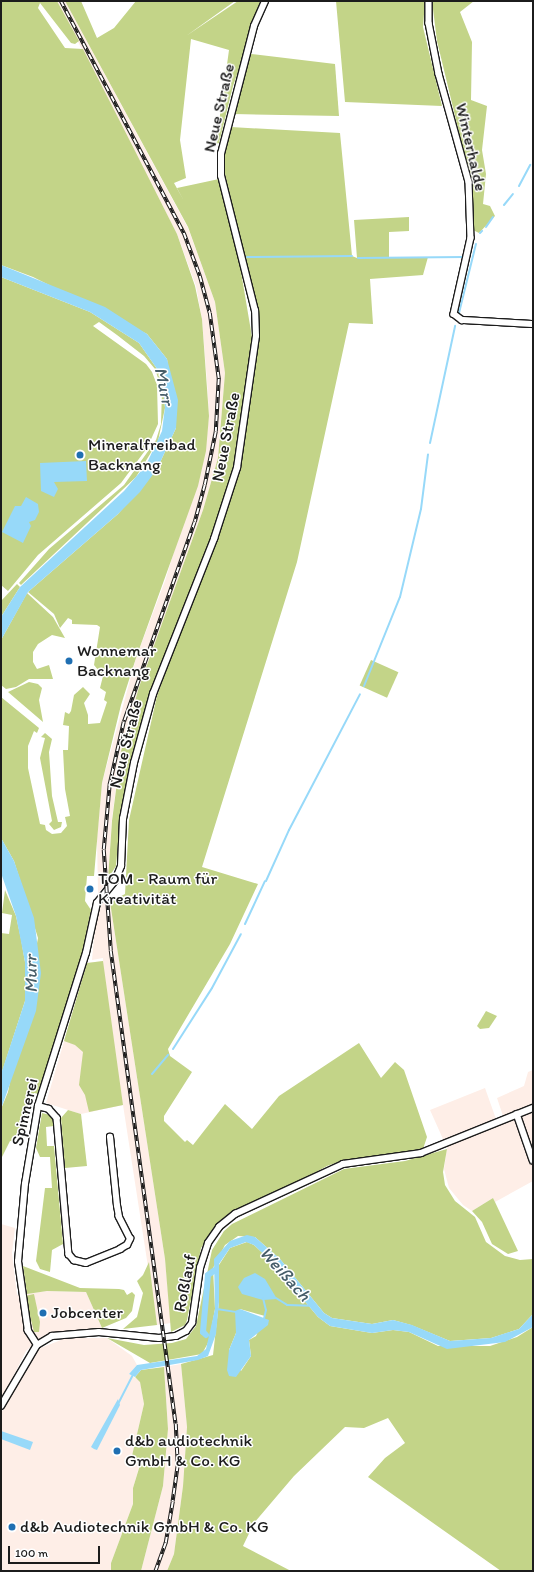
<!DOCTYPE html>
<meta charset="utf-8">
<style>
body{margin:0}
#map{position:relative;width:534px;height:1572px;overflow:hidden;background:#fff;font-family:Itim,sans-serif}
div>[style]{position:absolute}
.built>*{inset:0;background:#feeee7}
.green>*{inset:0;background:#c3d488;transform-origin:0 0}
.water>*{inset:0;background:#97d9f9}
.stream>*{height:2px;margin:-1px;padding:0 1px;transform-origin:1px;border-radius:1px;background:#97d9f9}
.canal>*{height:6px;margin:-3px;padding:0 3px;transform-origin:3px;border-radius:3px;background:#97d9f9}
.roads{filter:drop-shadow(1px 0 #1c1c1c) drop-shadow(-1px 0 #1c1c1c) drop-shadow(0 1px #1c1c1c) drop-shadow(0 -1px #1c1c1c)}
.street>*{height:5.5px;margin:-2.75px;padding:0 2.75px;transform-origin:2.75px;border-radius:2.75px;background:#fff}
.rail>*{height:3.5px;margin-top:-1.75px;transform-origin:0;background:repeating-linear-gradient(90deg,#fff 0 6px,#1c1c1c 0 12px);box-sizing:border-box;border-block:1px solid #1c1c1c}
.dots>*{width:11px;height:11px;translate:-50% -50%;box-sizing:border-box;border:2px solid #fff;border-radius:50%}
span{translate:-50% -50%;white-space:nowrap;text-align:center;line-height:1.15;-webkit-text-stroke:3px #fff;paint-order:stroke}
.street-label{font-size:17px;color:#1c1c1c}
.poi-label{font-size:17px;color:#1c1c1c}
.left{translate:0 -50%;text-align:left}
.water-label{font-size:18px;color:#475e69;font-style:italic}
.frame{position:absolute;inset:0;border:2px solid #1c1c1c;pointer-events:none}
.scale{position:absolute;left:8px;top:1546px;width:92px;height:18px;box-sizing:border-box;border:2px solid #1c1c1c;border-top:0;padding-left:5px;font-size:12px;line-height:14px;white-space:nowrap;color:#1c1c1c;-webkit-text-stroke:3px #fff;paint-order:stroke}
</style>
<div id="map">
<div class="built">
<i style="clip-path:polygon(57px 1px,65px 1px,188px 228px,215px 302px,225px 373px,218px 458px,203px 510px,139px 687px,121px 751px,112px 818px,108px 880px,98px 894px,97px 837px,102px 783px,136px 658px,165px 581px,205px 451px,209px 416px,207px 381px,202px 319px,196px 286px,177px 234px)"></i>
<i style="clip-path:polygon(110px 902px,165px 1259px,171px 1323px,157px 1325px,123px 1105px,81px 1114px,46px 1103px,87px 963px,103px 961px,103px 958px,92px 960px,96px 915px,102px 903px)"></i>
<i style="clip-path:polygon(533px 1070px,533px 1181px,495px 1202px,493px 1198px,472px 1211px,463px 1205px,449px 1188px,444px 1169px,447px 1148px,430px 1110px,485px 1088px,496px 1119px,503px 1116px,497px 1098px,524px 1086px,528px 1072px)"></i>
<i style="clip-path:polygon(1px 1224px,15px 1228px,12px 1253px,17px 1295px,47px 1291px,86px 1292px,102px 1328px,40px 1338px,26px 1351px,1px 1401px)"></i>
<i style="clip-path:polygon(66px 1338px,107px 1338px,132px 1356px,137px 1365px,129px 1374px,140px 1381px,144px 1404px,131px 1460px,140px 1464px,133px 1488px,133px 1504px,111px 1563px,111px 1571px,1px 1571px,1px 1413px,38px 1349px)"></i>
<i style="clip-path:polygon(181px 1364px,187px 1427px,183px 1486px,174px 1554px,167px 1571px,141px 1571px,163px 1486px,168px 1429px,164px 1367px)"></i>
</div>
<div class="green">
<i style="clip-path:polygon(1px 1px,57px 1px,79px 41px,75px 44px,71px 43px,40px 3px,38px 8px,65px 48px,83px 49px,132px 145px,177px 234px,195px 286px,202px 319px,209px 416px,206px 451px,198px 486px,136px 658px,121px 705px,102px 783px,94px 876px,87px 876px,85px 901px,91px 910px,82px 955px,39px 1094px,34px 1093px,23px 1143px,10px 1141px,1px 1159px,1px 1109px,8px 1092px,38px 938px,14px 861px,1px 838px,1px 697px,39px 728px,37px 733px,34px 731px,28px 746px,28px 768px,40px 824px,45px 825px,46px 830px,52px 834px,61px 833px,67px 826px,65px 817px,70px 816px,65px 789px,63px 750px,68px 750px,69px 726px,63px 725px,65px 712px,69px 714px,71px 711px,74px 695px,83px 687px,90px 694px,84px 703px,88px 715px,88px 724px,100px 723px,107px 702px,104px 700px,106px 692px,100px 688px,103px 676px,94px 665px,100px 627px,97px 625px,72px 624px,72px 620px,68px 618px,60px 628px,54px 614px,28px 592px,118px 514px,157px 469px,176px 428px,167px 359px,147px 334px,33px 277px,1px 265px)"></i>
<i style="clip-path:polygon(65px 1px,81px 1px,97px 38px,114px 28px,136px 1px,235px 1px,186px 36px,238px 1px,263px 1px,233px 86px,219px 143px,216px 144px,229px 50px,191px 39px,180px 140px,186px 178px,174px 183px,184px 201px,177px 188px,219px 179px,239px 260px,252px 337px,236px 466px,211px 541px,150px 693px,130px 763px,121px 809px,116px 866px,108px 879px,112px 821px,121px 751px,139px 687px,203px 510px,218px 458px,225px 373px,215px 302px,188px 227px)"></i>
<i style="clip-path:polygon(336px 1px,425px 1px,423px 27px,442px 106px,345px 102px)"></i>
<i style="clip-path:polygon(432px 1px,474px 1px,460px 12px,472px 42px,471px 100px,487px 106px,482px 150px,486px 174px,483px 204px,490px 206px,495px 216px,479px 233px,473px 230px,470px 178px,437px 41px)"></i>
<i style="clip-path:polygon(251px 54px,335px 64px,339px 116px,234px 114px)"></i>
<i style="clip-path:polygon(231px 127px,340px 133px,352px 256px,357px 258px,354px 220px,409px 217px,409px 231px,389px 232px,389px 258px,428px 257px,423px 275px,370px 279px,373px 324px,349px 323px,297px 562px,202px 867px,258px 884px,230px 944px,168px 1049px,170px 1056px,192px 1072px,164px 1116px,164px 1121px,185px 1142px,187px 1140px,193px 1145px,225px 1104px,252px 1129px,279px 1096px,359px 1043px,381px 1078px,395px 1062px,404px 1070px,427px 1137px,423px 1149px,341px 1161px,327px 1166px,283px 1190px,228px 1215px,216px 1226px,201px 1248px,187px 1320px,185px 1325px,171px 1332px,165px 1259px,110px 902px,125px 894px,129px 820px,157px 696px,240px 468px,259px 335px,257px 309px,225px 174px,225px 151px)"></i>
<i style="clip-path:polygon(1px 277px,90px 312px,139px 343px,162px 376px,165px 408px,158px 441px,136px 477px,21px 585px,19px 583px,49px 549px,124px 485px,156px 440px,161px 424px,162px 390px,155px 369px,144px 356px,117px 335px,99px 322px,93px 326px,146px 364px,152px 372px,157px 385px,158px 424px,147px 448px,121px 483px,38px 555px,8px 591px,1px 585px)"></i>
<i style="clip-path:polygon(17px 584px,20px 587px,1px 617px,1px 601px)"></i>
<i style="clip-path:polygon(27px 593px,53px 617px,65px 638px,52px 635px,38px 644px,33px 652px,33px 662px,37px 669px,49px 665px,53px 679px,29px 679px,16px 687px,6px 689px,1px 685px,1px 640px)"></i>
<i style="left:371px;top:660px;width:30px;height:28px;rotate:24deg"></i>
<i style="clip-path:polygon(29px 682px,38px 684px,42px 688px,39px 700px,43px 722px,8px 692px)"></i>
<i style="clip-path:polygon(45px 733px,52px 739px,49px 752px,52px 796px,58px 822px,62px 822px,61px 827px,54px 830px,49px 824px,52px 821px,40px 758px,45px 738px,41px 737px)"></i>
<i style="clip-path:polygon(5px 890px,16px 916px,21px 939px,25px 962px,25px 1001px,1px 1075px,1px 933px,9px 934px,12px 915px,2px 913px)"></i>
<i style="clip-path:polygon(103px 961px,123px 1105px,89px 1112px,85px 1095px,79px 1085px,83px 1052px,75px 1045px,64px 1041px,87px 963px)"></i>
<i style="clip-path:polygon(486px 1011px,497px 1016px,489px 1028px,480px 1029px,477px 1026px)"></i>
<i style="clip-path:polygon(68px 1110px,81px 1114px,87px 1166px,65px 1168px,61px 1118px)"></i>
<i style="clip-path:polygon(42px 1113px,50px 1115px,53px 1119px,54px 1126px,46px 1127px,47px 1146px,54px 1146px,63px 1244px,52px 1250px,50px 1272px,40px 1269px,36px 1261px,45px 1188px,52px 1188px,50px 1157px,40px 1157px,36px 1148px)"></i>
<i style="clip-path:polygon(447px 1149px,443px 1172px,445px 1185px,455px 1201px,475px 1217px,486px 1242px,505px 1256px,520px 1260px,533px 1259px,533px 1314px,519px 1329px,491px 1338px,450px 1341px,411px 1325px,393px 1320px,372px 1324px,332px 1318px,324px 1313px,280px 1259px,255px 1237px,238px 1236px,225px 1245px,213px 1268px,215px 1309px,209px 1341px,202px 1354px,150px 1363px,107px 1338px,144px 1345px,172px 1343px,186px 1339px,196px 1326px,212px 1250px,224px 1231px,232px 1224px,344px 1169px,405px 1161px)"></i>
<i style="clip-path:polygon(493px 1198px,495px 1202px,518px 1251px,508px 1254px,492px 1244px,482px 1222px,472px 1211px)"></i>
<i style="clip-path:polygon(evenodd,247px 1242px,254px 1245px,273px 1263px,318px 1317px,330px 1326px,372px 1333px,393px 1330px,409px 1332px,438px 1346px,490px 1346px,517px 1337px,533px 1327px,533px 1571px,501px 1571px,368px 1477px,385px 1458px,405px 1443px,388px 1418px,364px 1428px,345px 1427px,294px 1476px,254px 1523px,243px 1546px,291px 1571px,167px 1571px,174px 1554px,183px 1486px,187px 1427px,181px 1364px,213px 1355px,219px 1302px,217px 1268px,230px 1248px,247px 1242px,240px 1309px,265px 1316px,256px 1336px,249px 1340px,251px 1356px,241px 1371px,229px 1350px,236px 1333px,240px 1309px)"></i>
<i style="clip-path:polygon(149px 1262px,157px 1325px,123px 1329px,137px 1317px,143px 1293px,137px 1281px,143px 1275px)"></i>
<i style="clip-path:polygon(23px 1266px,80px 1288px,119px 1289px,124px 1290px,127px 1295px,132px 1292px,135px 1295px,132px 1311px,126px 1318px,102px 1328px,86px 1292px,47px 1291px,27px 1294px)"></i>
<i style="clip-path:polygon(34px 1294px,40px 1322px,39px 1332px,34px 1332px,25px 1296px)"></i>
<i style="clip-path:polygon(164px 1367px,168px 1429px,163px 1486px,141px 1571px,111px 1571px,111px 1563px,133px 1504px,133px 1488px,140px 1465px,131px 1460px,144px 1404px,140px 1382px,135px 1377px,141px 1370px)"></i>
</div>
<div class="water">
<i style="clip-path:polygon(1px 265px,105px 307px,147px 334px,167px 359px,178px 400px,176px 428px,157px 469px,140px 492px,118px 514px,28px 592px,1px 640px,1px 617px,20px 587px,124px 491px,146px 465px,162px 431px,165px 407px,162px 376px,139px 343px,90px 312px,1px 277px)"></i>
<i style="clip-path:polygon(86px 461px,87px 481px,54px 482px,58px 489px,54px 497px,41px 491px,40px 463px)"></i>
<i style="clip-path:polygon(26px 497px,38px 504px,39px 512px,35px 520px,29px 522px,31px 526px,23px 543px,2px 532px,15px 506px,21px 506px)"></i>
<i style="clip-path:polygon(1px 838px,14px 861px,34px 918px,41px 973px,36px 1011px,1px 1109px,1px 1074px,25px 1001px,25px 962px,16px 916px,1px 873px)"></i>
<i style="clip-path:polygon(247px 1235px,255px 1237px,280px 1259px,324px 1313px,332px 1318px,372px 1324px,393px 1320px,412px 1325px,450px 1341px,491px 1338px,503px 1334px,519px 1329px,533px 1314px,533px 1327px,505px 1342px,447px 1349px,409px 1332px,393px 1330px,372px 1333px,330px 1326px,318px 1317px,273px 1263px,254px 1245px,246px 1242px,230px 1248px,219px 1264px,219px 1302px,216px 1334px,208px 1356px,198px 1360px,141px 1370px,135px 1377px,129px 1374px,137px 1365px,197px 1356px,206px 1349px,215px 1309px,214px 1259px,230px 1241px)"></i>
<i style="clip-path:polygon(255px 1273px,265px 1279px,277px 1299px,263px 1300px,242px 1294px,238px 1287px,244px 1278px)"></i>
<i style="clip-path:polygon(240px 1309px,269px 1320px,268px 1325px,249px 1340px,251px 1356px,236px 1377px,229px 1376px,227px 1370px,229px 1350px,236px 1333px,235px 1311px)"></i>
<i style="clip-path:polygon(118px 1399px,120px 1405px,97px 1450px,94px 1449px,91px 1447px)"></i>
<i style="clip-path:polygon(1px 1431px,33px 1442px,30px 1450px,1px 1439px)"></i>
</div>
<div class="stream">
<i style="left:519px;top:186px;width:24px;rotate:-62deg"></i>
<i style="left:504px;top:205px;width:14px;rotate:-51deg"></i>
<i style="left:486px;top:227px;width:12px;rotate:-55deg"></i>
<i style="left:480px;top:233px;width:3px;rotate:-45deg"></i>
<i style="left:247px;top:257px;width:105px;rotate:-0.5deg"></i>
<i style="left:358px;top:258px;width:106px;rotate:-0.5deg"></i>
<i style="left:459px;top:313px;width:71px;rotate:-76.2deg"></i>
<i style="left:430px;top:443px;width:120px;rotate:-77.9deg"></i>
<i style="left:364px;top:686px;width:96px;rotate:-68deg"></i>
<i style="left:400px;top:597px;width:90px;rotate:-76.6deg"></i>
<i style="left:421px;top:509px;width:55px;rotate:-82.7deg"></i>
<i style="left:266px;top:881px;width:56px;rotate:-65.7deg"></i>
<i style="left:289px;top:830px;width:153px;rotate:-62.4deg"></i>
<i style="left:245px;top:924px;width:47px;rotate:-65.1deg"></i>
<i style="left:173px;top:1049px;width:72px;rotate:-57.4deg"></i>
<i style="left:212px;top:988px;width:61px;rotate:-61.8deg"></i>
<i style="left:152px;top:1074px;width:25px;rotate:-50deg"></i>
<i style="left:263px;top:1298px;width:12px;rotate:76deg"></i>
<i style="left:266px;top:1310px;width:9px;rotate:103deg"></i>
<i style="left:276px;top:1298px;width:13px;rotate:32deg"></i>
<i style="left:287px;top:1305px;width:24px;rotate:2deg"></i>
<i style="left:217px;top:1309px;width:20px;rotate:9deg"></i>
<i style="left:118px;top:1404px;width:34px;rotate:-63deg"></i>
</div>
<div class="canal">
<i style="left:206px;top:1335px;width:4px;rotate:-135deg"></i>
<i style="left:203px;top:1332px;width:57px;rotate:-85deg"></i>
<i style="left:208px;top:1275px;width:9px;rotate:-36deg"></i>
</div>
<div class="roads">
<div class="street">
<i style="left:429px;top:1px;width:22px;rotate:90deg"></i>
<i style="left:429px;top:23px;width:52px;rotate:78.9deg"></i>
<i style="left:439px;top:74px;width:112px;rotate:74.5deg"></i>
<i style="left:469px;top:182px;width:56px;rotate:88deg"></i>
<i style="left:471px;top:238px;width:78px;rotate:102.6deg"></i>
<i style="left:454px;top:314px;width:10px;rotate:37deg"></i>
<i style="left:462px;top:320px;width:71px;rotate:3.2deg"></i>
<i style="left:38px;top:1106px;width:11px;rotate:15deg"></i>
<i style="left:49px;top:1109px;width:12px;rotate:48deg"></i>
<i style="left:57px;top:1118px;width:137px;rotate:85deg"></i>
<i style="left:69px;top:1254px;width:8px;rotate:50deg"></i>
<i style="left:74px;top:1260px;width:12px;rotate:14deg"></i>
<i style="left:86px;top:1263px;width:37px;rotate:-22deg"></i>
<i style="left:120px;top:1249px;width:8px;rotate:-30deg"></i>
<i style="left:127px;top:1245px;width:7px;rotate:-63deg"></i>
<i style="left:130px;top:1239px;width:25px;rotate:-117deg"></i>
<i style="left:119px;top:1217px;width:11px;rotate:-100deg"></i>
<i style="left:117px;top:1206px;width:69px;rotate:-95.8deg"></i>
<i style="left:517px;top:1114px;width:49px;rotate:70.8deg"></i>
<i style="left:37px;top:1345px;width:17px;rotate:-123deg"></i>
<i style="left:28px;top:1331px;width:70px;rotate:-98.2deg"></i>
<i style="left:18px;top:1262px;width:78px;rotate:-84.9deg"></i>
<i style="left:25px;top:1184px;width:79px;rotate:-80.5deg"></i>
<i style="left:38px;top:1106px;width:160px;rotate:-72.6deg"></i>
<i style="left:86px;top:953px;width:51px;rotate:-77.6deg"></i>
<i style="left:97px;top:903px;width:28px;rotate:-51deg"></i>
<i style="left:115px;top:881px;width:16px;rotate:-68deg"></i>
<i style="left:121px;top:866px;width:47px;rotate:-87.6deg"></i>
<i style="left:123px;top:819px;width:57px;rotate:-78.9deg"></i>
<i style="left:134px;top:763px;width:72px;rotate:-74.6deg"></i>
<i style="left:153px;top:694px;width:167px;rotate:-68.5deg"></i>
<i style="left:214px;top:539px;width:75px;rotate:-72.1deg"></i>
<i style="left:237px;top:468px;width:133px;rotate:-81.8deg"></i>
<i style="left:256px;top:336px;width:25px;rotate:-92deg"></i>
<i style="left:255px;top:311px;width:139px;rotate:-104.1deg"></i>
<i style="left:221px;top:176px;width:22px;rotate:-90deg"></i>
<i style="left:221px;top:154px;width:132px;rotate:-75.5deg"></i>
<i style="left:254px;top:26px;width:27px;rotate:-66deg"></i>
<i style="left:1px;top:1406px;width:71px;rotate:-59.5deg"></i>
<i style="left:37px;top:1345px;width:17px;rotate:-31deg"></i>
<i style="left:52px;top:1336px;width:47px;rotate:-4.9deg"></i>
<i style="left:99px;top:1332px;width:60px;rotate:5.7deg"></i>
<i style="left:159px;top:1338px;width:17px;rotate:-7deg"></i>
<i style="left:176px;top:1336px;width:11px;rotate:-27deg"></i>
<i style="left:186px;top:1331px;width:10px;rotate:-53deg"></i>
<i style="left:192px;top:1323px;width:56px;rotate:-81.7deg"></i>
<i style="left:200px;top:1268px;width:26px;rotate:-72deg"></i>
<i style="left:208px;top:1243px;width:19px;rotate:-55deg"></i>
<i style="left:219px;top:1227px;width:21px;rotate:-39deg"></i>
<i style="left:235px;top:1214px;width:119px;rotate:-24.8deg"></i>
<i style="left:343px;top:1164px;width:79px;rotate:-8deg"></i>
<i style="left:421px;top:1153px;width:121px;rotate:-21.9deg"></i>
</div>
</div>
<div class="rail">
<i style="left:61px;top:1px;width:263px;rotate:62.1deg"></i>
<i style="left:184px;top:233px;width:46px;rotate:69.6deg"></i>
<i style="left:200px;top:276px;width:38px;rotate:75deg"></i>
<i style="left:210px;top:313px;width:67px;rotate:82.2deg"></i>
<i style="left:219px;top:379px;width:53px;rotate:93.2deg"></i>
<i style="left:216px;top:432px;width:54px;rotate:101.7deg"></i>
<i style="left:205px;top:485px;width:38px;rotate:105deg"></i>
<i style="left:195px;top:522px;width:212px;rotate:109.5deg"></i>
<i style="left:124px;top:722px;width:64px;rotate:102.7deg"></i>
<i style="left:110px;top:784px;width:66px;rotate:95.2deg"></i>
<i style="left:104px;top:850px;width:101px;rotate:86deg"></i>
<i style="left:111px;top:951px;width:477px;rotate:82.2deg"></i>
<i style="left:176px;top:1424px;width:41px;rotate:87.2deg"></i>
<i style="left:178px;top:1465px;width:37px;rotate:98deg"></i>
<i style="left:173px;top:1502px;width:42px;rotate:99.7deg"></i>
<i style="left:166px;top:1543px;width:30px;rotate:110deg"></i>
</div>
<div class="dots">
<i style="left:80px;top:455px;background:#1f6fb2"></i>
<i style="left:69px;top:661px;background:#1f6fb2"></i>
<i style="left:90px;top:889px;background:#1f6fb2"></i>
<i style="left:43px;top:1313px;background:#1f6fb2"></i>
<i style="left:117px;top:1451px;background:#1f6fb2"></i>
<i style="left:12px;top:1527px;background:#1f6fb2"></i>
</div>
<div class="street-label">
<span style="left:219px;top:108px;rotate:-77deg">Neue Straße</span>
<span style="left:471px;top:147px;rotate:77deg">Winterhalde</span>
<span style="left:226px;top:437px;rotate:-79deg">Neue Straße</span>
<span style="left:126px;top:744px;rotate:-76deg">Neue Straße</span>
<span style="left:25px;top:1112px;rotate:-77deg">Spinnerei</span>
<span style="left:185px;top:1283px;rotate:-79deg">Roßlauf</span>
</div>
<div class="poi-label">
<span class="left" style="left:88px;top:455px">Mineralfreibad<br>Backnang</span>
<span class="left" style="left:77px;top:661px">Wonnemar<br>Backnang</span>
<span class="left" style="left:98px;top:889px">TOM - Raum für<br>Kreativität</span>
<span class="left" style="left:51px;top:1313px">Jobcenter</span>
<span class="left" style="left:125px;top:1451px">d&amp;b audiotechnik<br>GmbH &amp; Co. KG</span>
<span class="left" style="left:20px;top:1527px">d&amp;b Audiotechnik GmbH &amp; Co. KG</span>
</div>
<div class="water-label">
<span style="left:164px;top:386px;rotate:78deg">Murr</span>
<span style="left:31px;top:974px;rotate:-91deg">Murr</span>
<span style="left:285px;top:1274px;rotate:48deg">Weißach</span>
</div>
<div class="frame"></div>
<div class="scale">100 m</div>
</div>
